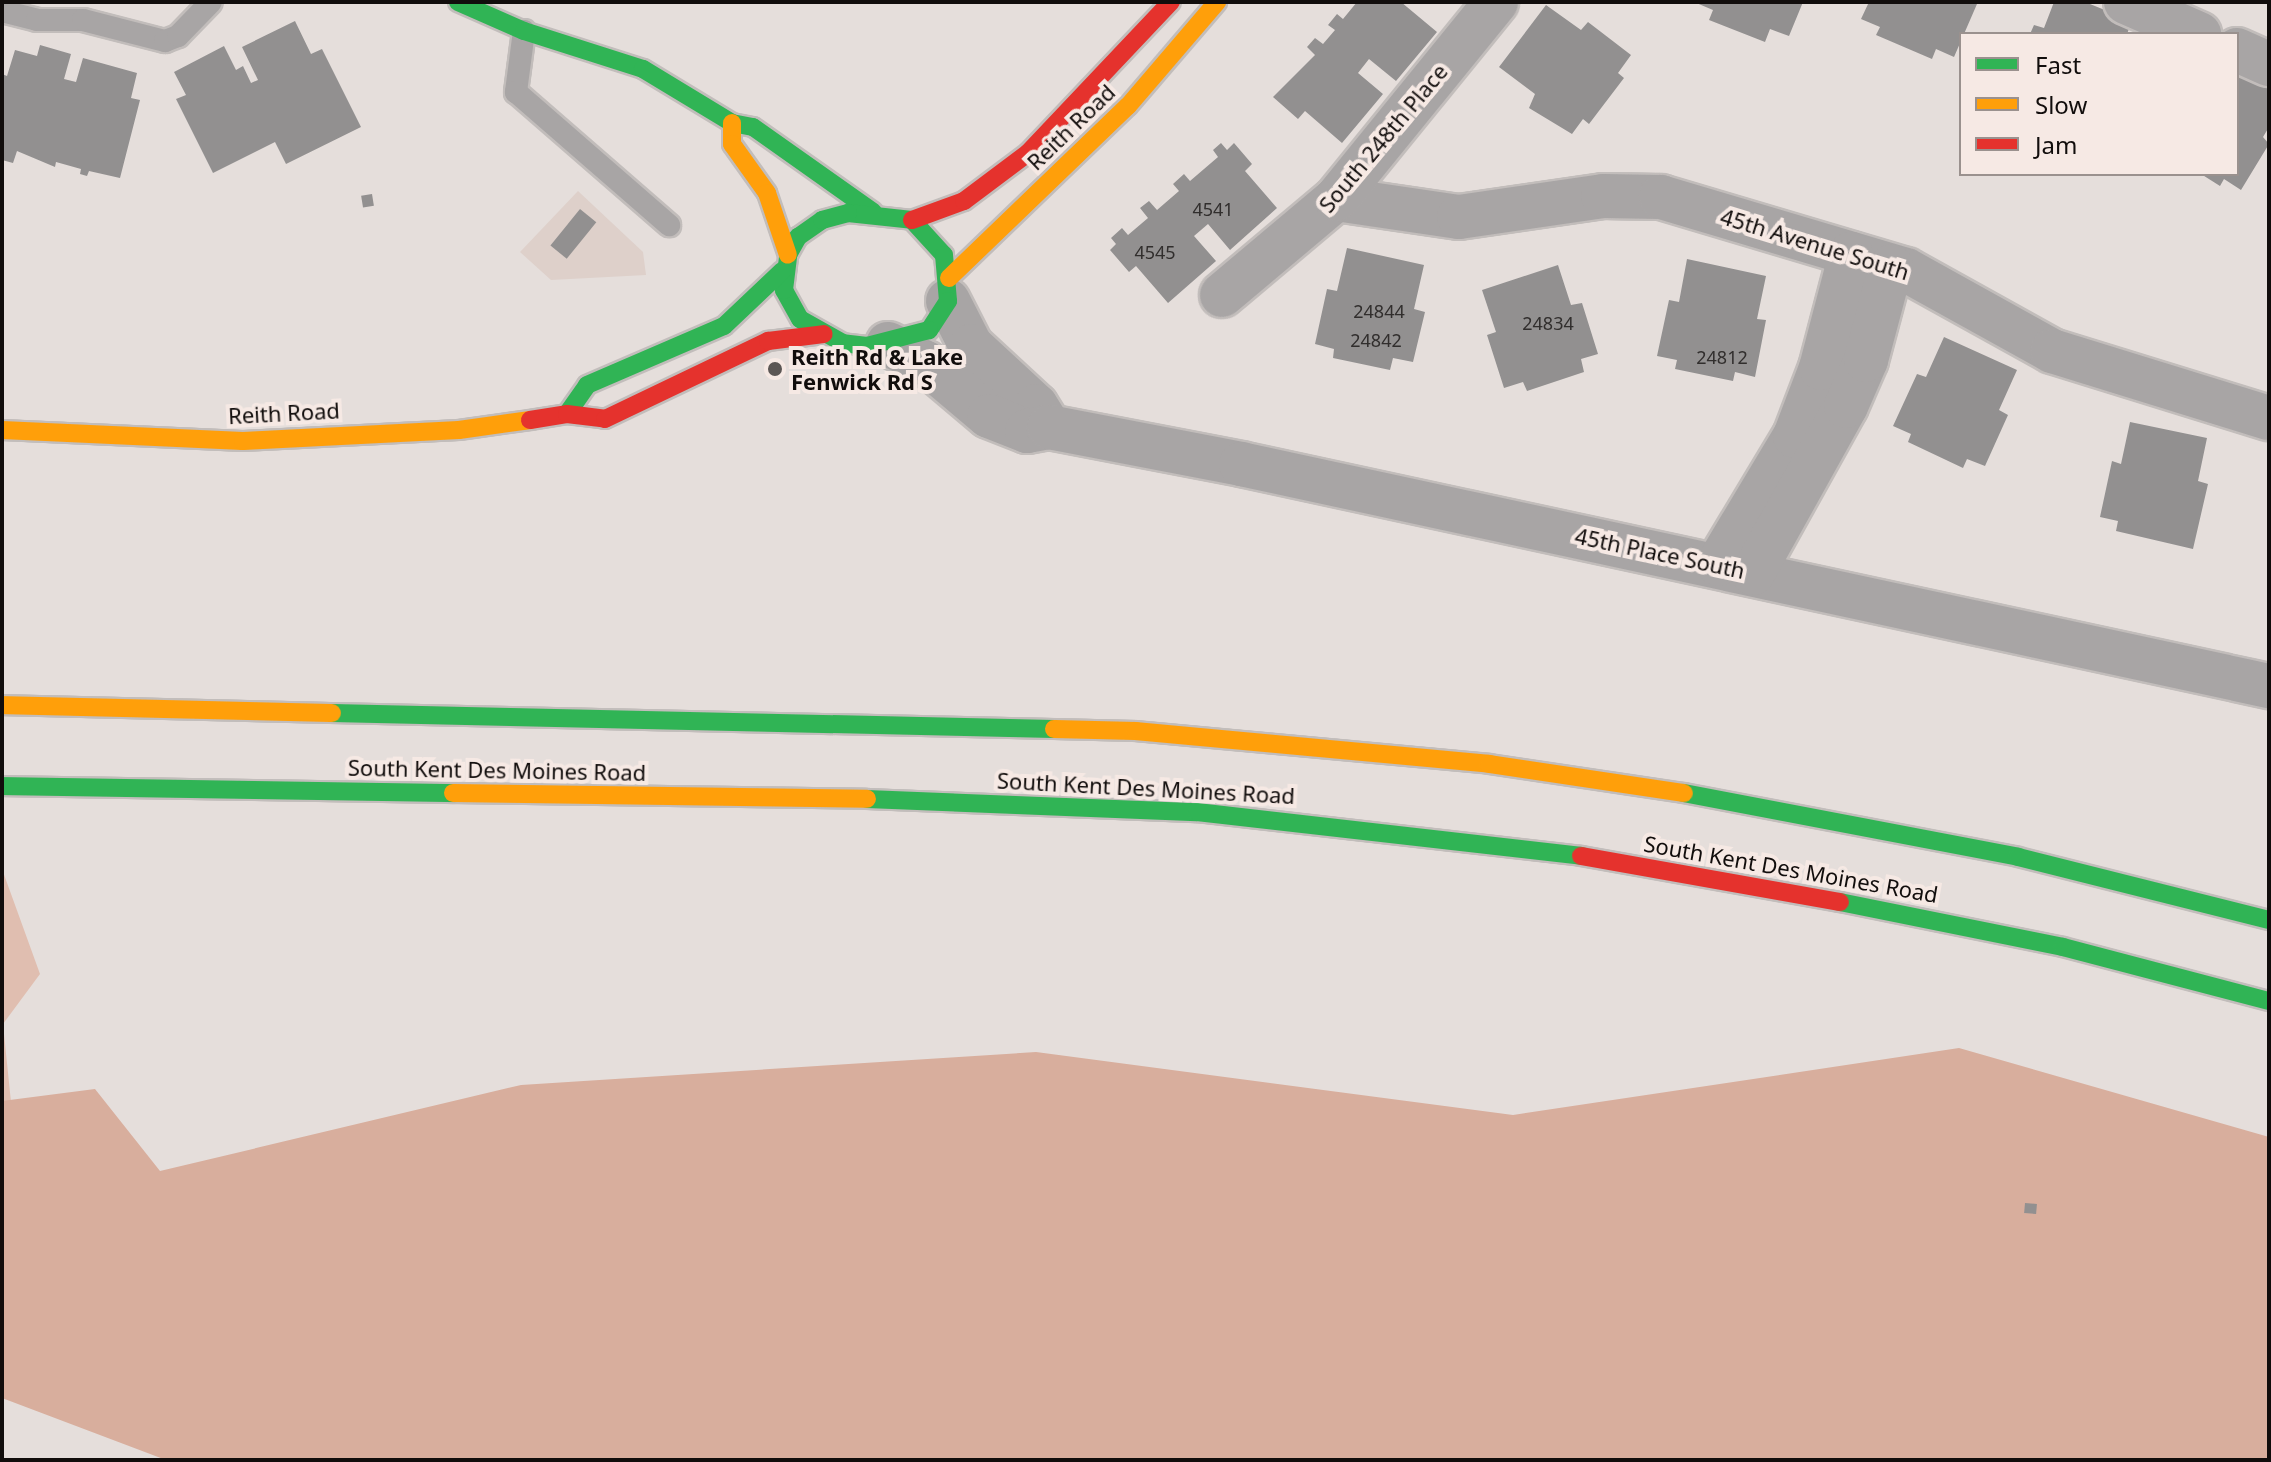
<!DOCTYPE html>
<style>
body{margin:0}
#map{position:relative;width:2271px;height:1462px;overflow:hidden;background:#e5dedb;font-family:"Noto Sans",sans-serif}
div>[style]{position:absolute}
.built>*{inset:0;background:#ded0ca}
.green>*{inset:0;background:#e0beb0}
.forest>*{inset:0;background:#d8ae9d}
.building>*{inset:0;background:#929090;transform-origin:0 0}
.roads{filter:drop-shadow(2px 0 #c2bdbb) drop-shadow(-2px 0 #c2bdbb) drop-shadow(0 2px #c2bdbb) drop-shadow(0 -2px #c2bdbb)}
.lane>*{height:22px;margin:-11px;padding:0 11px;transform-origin:11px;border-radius:11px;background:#a8a5a5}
.street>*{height:44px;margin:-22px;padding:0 22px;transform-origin:22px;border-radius:22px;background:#a8a5a5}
.fast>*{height:18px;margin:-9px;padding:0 9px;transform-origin:9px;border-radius:9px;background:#30b455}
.slow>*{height:18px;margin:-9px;padding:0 9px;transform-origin:9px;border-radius:9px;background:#ff9f0a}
.jam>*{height:18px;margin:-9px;padding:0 9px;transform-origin:9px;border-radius:9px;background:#e5322d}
.dots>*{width:22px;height:22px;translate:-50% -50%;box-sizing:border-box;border:4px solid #f6e9e4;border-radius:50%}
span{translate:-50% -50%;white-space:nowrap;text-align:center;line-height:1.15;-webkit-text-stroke:8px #f6e9e4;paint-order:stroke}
.number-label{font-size:18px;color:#312e2d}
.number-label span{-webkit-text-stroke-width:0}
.street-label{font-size:22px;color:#110d0c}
.poi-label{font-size:22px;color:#110d0c;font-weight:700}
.left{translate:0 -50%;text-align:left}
.frame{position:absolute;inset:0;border:4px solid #110d0c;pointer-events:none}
.legend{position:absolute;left:1959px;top:32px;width:280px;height:144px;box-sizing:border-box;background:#f6e9e4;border:2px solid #9a918e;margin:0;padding:10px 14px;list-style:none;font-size:24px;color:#110d0c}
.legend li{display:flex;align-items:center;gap:16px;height:40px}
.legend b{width:40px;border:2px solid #9a918e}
</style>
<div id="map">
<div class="built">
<i style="clip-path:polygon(578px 191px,643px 252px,646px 275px,551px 280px,520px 252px)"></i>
</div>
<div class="green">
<i style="clip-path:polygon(2px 869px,40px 974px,3px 1024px,11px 1102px,2px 1111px)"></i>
</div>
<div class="forest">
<i style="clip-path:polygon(1959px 1048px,2269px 1137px,2269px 1460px,166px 1460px,2px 1398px,2px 1101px,95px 1089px,160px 1171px,521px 1085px,1036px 1052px,1513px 1115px)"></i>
</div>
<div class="building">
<i style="clip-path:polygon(1357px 2px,1401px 2px,1437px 32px,1396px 81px,1369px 59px,1358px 73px,1383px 94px,1342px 143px,1305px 111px,1298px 119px,1273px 97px,1315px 55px,1307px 47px,1315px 38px,1323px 44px,1335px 30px,1328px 25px,1337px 14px,1343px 19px)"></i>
<i style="clip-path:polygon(1694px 2px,1803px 2px,1789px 36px,1770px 29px,1765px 42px,1709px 20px,1713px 10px)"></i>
<i style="clip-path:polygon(1869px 2px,1972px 2px,1977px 4px,1954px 57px,1936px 49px,1932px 59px,1876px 35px,1880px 27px,1861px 19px)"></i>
<i style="clip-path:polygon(2054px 2px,2085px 2px,2132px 21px,2127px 34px,2030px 34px,2034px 25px,2044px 28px)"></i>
<i style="clip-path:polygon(1546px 5px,1581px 30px,1588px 22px,1631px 55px,1618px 73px,1624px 78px,1589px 124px,1583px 119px,1572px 134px,1529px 108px,1535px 94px,1499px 67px)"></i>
<i style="clip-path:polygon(295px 21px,311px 54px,322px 49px,361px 127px,286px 164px,275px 142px,213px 173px,176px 99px,186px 95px,174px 72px,224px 46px,236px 70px,243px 66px,251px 83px,258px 80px,242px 47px)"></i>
<i style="clip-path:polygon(40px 45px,71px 54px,64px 79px,76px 82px,83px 58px,137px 73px,131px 98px,140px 100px,120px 178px,89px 171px,87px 176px,80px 174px,81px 169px,56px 162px,55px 167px,17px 151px,13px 163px,2px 160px,2px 74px,7px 76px,15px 50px,37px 56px)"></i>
<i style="clip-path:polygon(2237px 69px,2269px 89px,2269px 127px,2263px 137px,2269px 144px,2241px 190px,2224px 179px,2220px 186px,2201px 174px,2237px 174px)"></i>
<i style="clip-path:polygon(1221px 143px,1227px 150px,1234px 143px,1252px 164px,1245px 171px,1277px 208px,1230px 250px,1208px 224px,1194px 236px,1216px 261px,1168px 303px,1136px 266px,1129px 272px,1110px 250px,1116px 244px,1111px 238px,1122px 228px,1128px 235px,1148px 218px,1140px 208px,1149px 201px,1157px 210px,1179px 191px,1173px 184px,1184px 174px,1190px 181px,1218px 157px,1213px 150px)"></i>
<i style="left:372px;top:194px;width:12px;height:11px;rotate:81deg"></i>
<i style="left:580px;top:209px;width:21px;height:47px;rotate:39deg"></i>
<i style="clip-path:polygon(1347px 248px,1424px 265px,1414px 309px,1425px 312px,1413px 362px,1393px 358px,1390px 370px,1333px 358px,1334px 349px,1315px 344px,1327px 289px,1337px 291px)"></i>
<i style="clip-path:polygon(1687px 259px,1766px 276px,1757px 319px,1766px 320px,1755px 377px,1735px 372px,1733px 381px,1675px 369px,1677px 360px,1657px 356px,1669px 300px,1679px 302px)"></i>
<i style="clip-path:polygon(1558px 265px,1571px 305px,1582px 303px,1598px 354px,1581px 359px,1584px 372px,1527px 391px,1523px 382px,1504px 388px,1487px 335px,1496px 332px,1482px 290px)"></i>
<i style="clip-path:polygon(1944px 337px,2017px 370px,1999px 410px,2008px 415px,1985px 466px,1967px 459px,1963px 468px,1908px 442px,1911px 434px,1893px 426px,1917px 374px,1926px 377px)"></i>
<i style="clip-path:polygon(2130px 422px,2207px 438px,2198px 481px,2208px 484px,2193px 549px,2116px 531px,2118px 521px,2100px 517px,2112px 461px,2121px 464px)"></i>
<i style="left:2025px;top:1203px;width:12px;height:10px;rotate:5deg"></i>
</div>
<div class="roads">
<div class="lane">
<i style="left:2px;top:11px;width:36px;rotate:14deg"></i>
<i style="left:37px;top:20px;width:46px"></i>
<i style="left:83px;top:20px;width:85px;rotate:14.4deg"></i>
<i style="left:165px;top:41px;width:14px;rotate:-21deg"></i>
<i style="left:178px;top:36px;width:47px;rotate:-45.9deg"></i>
<i style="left:524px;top:31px;width:62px;rotate:97.5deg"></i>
<i style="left:516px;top:92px;width:203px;rotate:41deg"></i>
</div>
<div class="street">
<i style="left:2126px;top:2px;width:80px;rotate:23.7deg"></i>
<i style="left:2237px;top:50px;width:35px;rotate:24deg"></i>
<i style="left:1336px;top:199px;width:124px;rotate:8.3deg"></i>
<i style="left:1459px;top:217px;width:146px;rotate:-8.3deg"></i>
<i style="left:1603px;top:196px;width:58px;rotate:1deg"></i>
<i style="left:1661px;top:197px;width:256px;rotate:16.6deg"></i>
<i style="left:1906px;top:270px;width:167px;rotate:29deg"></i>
<i style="left:2052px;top:351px;width:227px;rotate:17.2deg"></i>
<i style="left:1222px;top:295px;width:149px;rotate:-40.1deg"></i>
<i style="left:1336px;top:199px;width:254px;rotate:-50.9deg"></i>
<i style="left:948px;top:301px;width:51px;rotate:62.9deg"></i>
<i style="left:971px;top:346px;width:88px;rotate:42.7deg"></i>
<i style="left:1036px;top:406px;width:25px;rotate:58deg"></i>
<i style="left:888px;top:344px;width:42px;rotate:26.6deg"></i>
<i style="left:926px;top:363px;width:82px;rotate:40.1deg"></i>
<i style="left:989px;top:416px;width:41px;rotate:21.5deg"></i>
<i style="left:1027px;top:431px;width:22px;rotate:-10deg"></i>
<i style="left:1049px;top:427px;width:196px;rotate:10.9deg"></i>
<i style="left:1241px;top:464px;width:1052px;rotate:12.19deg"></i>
<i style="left:1718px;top:564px;width:149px;rotate:-59deg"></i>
<i style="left:1795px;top:436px;width:73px;rotate:-69.1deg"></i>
<i style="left:1821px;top:368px;width:118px;rotate:-75.3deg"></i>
<i style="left:1753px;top:573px;width:191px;rotate:-60.9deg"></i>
<i style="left:1846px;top:406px;width:50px;rotate:-66.5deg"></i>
<i style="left:1866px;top:360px;width:97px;rotate:-75.1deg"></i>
</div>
<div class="fast">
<i style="left:458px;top:2px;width:72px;rotate:23.7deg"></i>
<i style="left:524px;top:31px;width:125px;rotate:17.7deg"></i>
<i style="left:643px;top:69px;width:104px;rotate:31.2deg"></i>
<i style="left:732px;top:123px;width:21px;rotate:11deg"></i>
<i style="left:753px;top:127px;width:147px;rotate:35.3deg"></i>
<i style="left:848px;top:213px;width:64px;rotate:6.2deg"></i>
<i style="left:912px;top:220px;width:47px;rotate:47.6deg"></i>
<i style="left:944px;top:255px;width:46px;rotate:85deg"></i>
<i style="left:948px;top:301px;width:35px;rotate:123deg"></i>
<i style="left:929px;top:330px;width:64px;rotate:165.5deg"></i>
<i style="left:867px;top:346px;width:24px;rotate:-173deg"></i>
<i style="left:843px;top:343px;width:49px;rotate:-150.8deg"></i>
<i style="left:800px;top:319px;width:33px;rotate:-119deg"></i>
<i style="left:784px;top:290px;width:35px;rotate:-83deg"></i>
<i style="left:788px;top:255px;width:21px;rotate:-61deg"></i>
<i style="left:798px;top:237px;width:29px;rotate:-35deg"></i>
<i style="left:822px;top:220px;width:27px;rotate:-15deg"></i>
<i style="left:567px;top:414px;width:35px;rotate:-55deg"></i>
<i style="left:587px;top:385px;width:149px;rotate:-23.3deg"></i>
<i style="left:724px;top:326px;width:80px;rotate:-43.5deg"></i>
<i style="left:332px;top:713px;width:722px;rotate:1.27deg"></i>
<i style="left:2px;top:786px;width:451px;rotate:0.9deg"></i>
<i style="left:1684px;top:793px;width:340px;rotate:10.8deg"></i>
<i style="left:2018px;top:857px;width:259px;rotate:14.1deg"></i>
<i style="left:867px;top:799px;width:330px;rotate:2.3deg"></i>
<i style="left:1197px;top:812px;width:387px;rotate:6.5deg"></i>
<i style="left:1840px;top:902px;width:227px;rotate:11.4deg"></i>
<i style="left:2063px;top:947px;width:213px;rotate:14.7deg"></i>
</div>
<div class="slow">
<i style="left:732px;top:123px;width:21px;rotate:90deg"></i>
<i style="left:732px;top:144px;width:60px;rotate:54.5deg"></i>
<i style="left:767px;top:193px;width:65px;rotate:71.3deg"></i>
<i style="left:949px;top:278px;width:248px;rotate:-43.9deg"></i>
<i style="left:1128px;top:106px;width:137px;rotate:-49.4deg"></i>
<i style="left:2px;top:430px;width:241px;rotate:2.6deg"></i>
<i style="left:243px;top:441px;width:216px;rotate:-2.9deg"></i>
<i style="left:459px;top:430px;width:72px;rotate:-8deg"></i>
<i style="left:2px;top:705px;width:330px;rotate:1.4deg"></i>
<i style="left:1054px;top:729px;width:82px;rotate:1.4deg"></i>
<i style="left:1136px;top:731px;width:355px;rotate:5.3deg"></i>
<i style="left:1489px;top:764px;width:197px;rotate:8.5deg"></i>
<i style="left:453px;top:793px;width:414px;rotate:0.8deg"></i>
</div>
<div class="jam">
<i style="left:912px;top:220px;width:55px;rotate:-20.1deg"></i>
<i style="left:964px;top:201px;width:80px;rotate:-36.9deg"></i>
<i style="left:1028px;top:153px;width:208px;rotate:-46.6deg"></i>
<i style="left:530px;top:420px;width:37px;rotate:-9deg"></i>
<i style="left:567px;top:414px;width:38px;rotate:7deg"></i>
<i style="left:605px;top:419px;width:181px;rotate:-25.6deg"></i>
<i style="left:768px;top:341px;width:56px;rotate:-7.1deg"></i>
<i style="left:1581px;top:856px;width:263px;rotate:10.1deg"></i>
</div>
</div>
<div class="dots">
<i style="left:775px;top:369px;background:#5b5654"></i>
</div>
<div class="number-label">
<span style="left:1213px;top:209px">4541</span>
<span style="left:1155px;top:252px">4545</span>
<span style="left:1379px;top:311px">24844</span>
<span style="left:1548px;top:323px">24834</span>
<span style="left:1376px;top:340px">24842</span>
<span style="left:1722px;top:357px">24812</span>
</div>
<div class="street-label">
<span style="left:1071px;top:127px;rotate:-44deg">Reith Road</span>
<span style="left:1383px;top:138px;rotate:-50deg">South 248th Place</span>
<span style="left:1815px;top:244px;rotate:17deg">45th Avenue South</span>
<span style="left:284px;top:413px;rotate:-3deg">Reith Road</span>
<span style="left:1660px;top:553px;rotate:12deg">45th Place South</span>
<span style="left:497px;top:770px;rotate:1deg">South Kent Des Moines Road</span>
<span style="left:1146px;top:788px;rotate:3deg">South Kent Des Moines Road</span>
<span style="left:1791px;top:869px;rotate:10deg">South Kent Des Moines Road</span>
</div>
<div class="poi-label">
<span class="left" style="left:791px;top:369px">Reith Rd &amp; Lake<br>Fenwick Rd S</span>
</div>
<div class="frame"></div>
<ul class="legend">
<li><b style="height:10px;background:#30b455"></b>Fast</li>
<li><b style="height:10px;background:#ff9f0a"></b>Slow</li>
<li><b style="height:10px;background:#e5322d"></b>Jam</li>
</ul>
</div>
